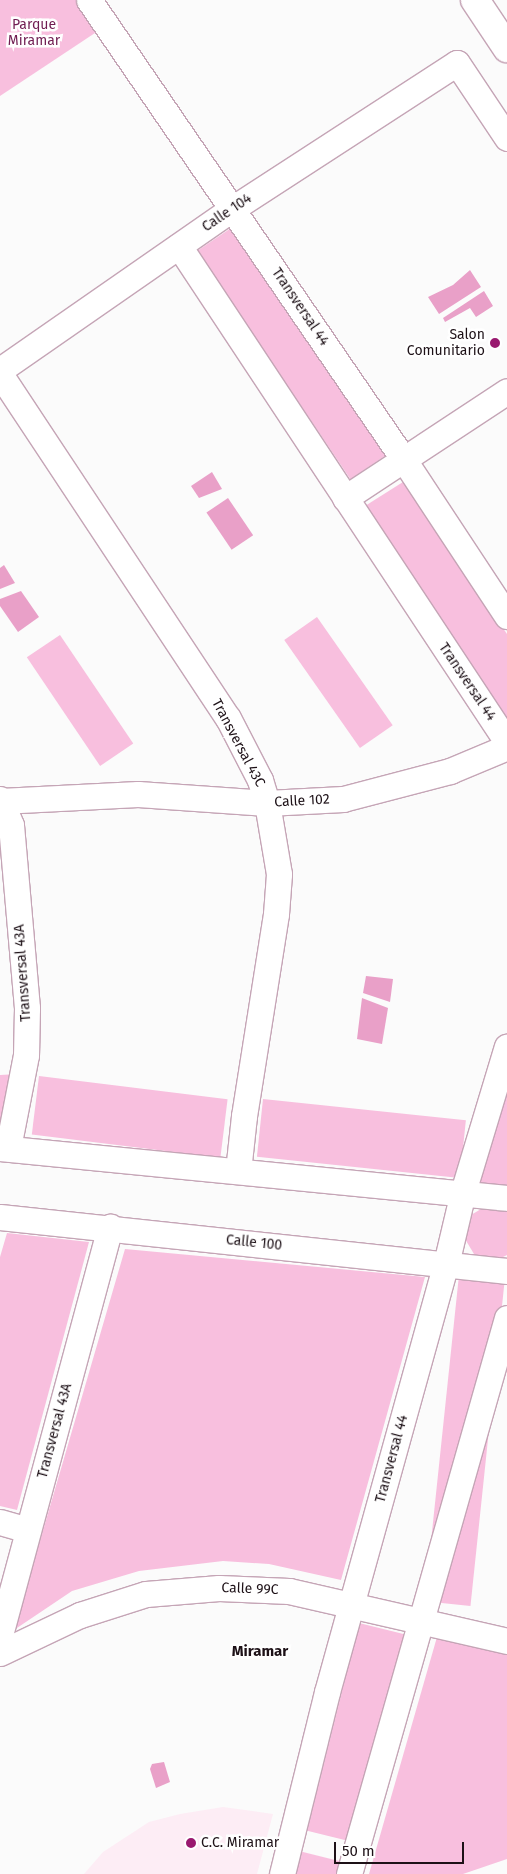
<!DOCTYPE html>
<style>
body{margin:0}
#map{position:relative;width:507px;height:1874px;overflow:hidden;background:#fbfbfb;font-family:"Fira Sans",sans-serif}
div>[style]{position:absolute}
.built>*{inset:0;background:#fdedf5}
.green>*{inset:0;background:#f8bfde;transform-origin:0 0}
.water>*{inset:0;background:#e9a0c8;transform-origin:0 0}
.roads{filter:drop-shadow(1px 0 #c5a5b6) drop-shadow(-1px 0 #c5a5b6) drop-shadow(0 1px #c5a5b6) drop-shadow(0 -1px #c5a5b6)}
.minor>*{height:25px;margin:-12.5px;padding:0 12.5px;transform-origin:12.5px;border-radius:12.5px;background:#fff}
.major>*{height:28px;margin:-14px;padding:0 14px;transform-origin:14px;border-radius:14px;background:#fff}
.dots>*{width:14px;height:14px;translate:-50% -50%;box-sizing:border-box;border:2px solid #fff;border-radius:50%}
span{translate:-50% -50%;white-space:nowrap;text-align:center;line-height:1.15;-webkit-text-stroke:5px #fff;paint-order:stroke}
.park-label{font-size:14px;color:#701d52}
.street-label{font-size:14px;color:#1d1117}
.poi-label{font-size:14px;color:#1d1117}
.right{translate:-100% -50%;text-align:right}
.left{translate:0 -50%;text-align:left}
.neighbourhood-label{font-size:15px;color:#1d1117;font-weight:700}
.scale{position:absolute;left:334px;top:1842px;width:130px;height:22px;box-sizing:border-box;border:2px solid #1d1117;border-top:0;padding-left:6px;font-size:15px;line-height:18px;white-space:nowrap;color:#1d1117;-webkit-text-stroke:4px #fff;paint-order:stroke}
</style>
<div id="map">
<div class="built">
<i style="clip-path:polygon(223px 1807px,273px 1814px,257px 1874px,84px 1874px,103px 1852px,149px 1822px,180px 1814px)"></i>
</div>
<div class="green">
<i style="clip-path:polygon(0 0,77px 0,98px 31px,0 96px)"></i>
<i style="left:234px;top:226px;width:275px;height:45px;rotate:56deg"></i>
<i style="clip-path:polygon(403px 482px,507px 634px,507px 718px,365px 506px)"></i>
<i style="left:317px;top:617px;width:132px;height:40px;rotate:55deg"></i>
<i style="left:60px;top:635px;width:131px;height:40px;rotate:56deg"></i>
<i style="clip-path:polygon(18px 1074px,0 1133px,0 1075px)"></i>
<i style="left:39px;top:1076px;width:190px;height:59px;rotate:7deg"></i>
<i style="clip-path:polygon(507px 1085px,507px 1191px,478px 1187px)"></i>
<i style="left:263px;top:1099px;width:204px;height:58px;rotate:6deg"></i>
<i style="clip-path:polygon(486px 1206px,507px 1211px,507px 1255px,499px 1259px,481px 1258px,474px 1254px,465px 1239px,466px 1222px,471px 1215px)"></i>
<i style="clip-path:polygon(7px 1233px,89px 1242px,17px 1510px,0 1506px,0 1257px)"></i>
<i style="clip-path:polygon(125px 1249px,425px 1277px,341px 1580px,269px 1564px,223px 1561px,139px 1571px,72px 1591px,14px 1630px)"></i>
<i style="left:459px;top:1275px;width:46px;height:328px;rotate:6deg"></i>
<i style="left:359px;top:1623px;width:49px;height:214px;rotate:14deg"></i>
<i style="clip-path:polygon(437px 1637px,507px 1652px,507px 1859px,463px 1874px,369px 1874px)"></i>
<i style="clip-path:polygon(299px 1851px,347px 1863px,344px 1874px,292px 1874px)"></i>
</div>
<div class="water">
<i style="clip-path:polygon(470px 270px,481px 287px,439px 314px,428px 297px,453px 285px)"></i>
<i style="clip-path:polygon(484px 291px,493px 306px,476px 317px,470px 308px,445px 322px,443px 318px)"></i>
<i style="clip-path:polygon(212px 472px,222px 489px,199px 498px,191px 486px)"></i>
<i style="left:228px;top:498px;width:45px;height:26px;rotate:56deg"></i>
<i style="clip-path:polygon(4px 565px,15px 583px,0 589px,0 568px)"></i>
<i style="clip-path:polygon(21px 591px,39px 617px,18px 632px,0 606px,0 599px)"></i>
<i style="clip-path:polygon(366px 976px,393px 979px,390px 1002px,363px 993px)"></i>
<i style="clip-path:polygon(362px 998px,388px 1008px,382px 1044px,357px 1039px)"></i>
<i style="clip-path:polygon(164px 1762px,170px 1782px,156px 1788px,150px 1769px,152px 1764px)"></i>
</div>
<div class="roads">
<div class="minor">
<i style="left:89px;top:0;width:558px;rotate:55.6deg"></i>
<i style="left:404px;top:460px;width:187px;rotate:56.6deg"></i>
<i style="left:179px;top:246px;width:595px;rotate:56.52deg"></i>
<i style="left:0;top:370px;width:282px;rotate:-34.8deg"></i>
<i style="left:232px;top:209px;width:268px;rotate:-33deg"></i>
<i style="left:457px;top:63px;width:90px;rotate:56.3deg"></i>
<i style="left:0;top:374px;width:413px;rotate:56.5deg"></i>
<i style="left:228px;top:718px;width:70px;rotate:62.7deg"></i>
<i style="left:260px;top:780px;width:24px;rotate:73deg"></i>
<i style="left:267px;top:803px;width:72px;rotate:80.4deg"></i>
<i style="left:279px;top:874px;width:40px;rotate:94.3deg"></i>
<i style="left:276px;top:914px;width:205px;rotate:99deg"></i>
<i style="left:244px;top:1116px;width:55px;rotate:96.2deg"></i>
<i style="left:345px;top:498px;width:194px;rotate:-33.4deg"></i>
<i style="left:0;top:799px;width:28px;rotate:67deg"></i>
<i style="left:11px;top:825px;width:184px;rotate:85deg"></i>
<i style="left:27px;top:1008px;width:47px;rotate:91.2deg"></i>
<i style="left:26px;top:1055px;width:95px;rotate:101deg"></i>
<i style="left:0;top:801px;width:138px;rotate:-2.9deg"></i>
<i style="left:138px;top:794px;width:129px;rotate:4deg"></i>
<i style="left:267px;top:803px;width:76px;rotate:-3deg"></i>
<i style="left:343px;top:799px;width:111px;rotate:-14.7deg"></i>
<i style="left:450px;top:771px;width:62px;rotate:-22.8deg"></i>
<i style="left:0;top:1148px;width:509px;rotate:5.63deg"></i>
<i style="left:0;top:1217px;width:510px;rotate:6.08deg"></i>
<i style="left:0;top:1522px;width:29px;rotate:16deg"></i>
<i style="left:0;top:1635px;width:423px;rotate:-74.9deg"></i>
<i style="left:0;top:1653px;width:89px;rotate:-25.4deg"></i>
<i style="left:80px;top:1615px;width:69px;rotate:-17.7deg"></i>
<i style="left:146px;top:1594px;width:73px;rotate:-4.7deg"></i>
<i style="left:219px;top:1588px;width:70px;rotate:2.5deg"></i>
<i style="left:289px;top:1591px;width:224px;rotate:12.9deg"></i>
<i style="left:282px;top:1874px;width:187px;rotate:-76.1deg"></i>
<i style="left:327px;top:1692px;width:444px;rotate:-74.5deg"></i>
<i style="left:446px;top:1264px;width:74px;rotate:-76.7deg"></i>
<i style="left:463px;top:1192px;width:152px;rotate:-73.2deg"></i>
<i style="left:349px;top:1874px;width:578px;rotate:-74.14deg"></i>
</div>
<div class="major">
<i style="left:475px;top:0;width:58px;rotate:56.3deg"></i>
</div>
</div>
<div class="dots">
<i style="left:495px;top:343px;background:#99196f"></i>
<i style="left:191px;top:1843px;background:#99196f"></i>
</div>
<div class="park-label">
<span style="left:34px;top:33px">Parque<br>Miramar</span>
</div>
<div class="street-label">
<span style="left:227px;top:213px;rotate:-34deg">Calle 104</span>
<span style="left:300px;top:307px;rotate:56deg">Transversal 44</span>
<span style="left:467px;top:682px;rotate:56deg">Transversal 44</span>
<span style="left:238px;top:743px;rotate:62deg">Transversal 43C</span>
<span style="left:302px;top:801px;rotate:-3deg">Calle 102</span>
<span style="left:23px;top:973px;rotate:-94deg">Transversal 43A</span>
<span style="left:254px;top:1243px;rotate:6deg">Calle 100</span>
<span style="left:55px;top:1431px;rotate:-75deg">Transversal 43A</span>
<span style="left:392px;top:1459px;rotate:-75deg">Transversal 44</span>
<span style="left:250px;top:1589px;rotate:2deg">Calle 99C</span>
</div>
<div class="poi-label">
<span class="right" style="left:485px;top:343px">Salon<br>Comunitario</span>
<span class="left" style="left:201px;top:1843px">C.C. Miramar</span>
</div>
<div class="neighbourhood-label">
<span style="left:260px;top:1652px">Miramar</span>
</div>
<div class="scale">50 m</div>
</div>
